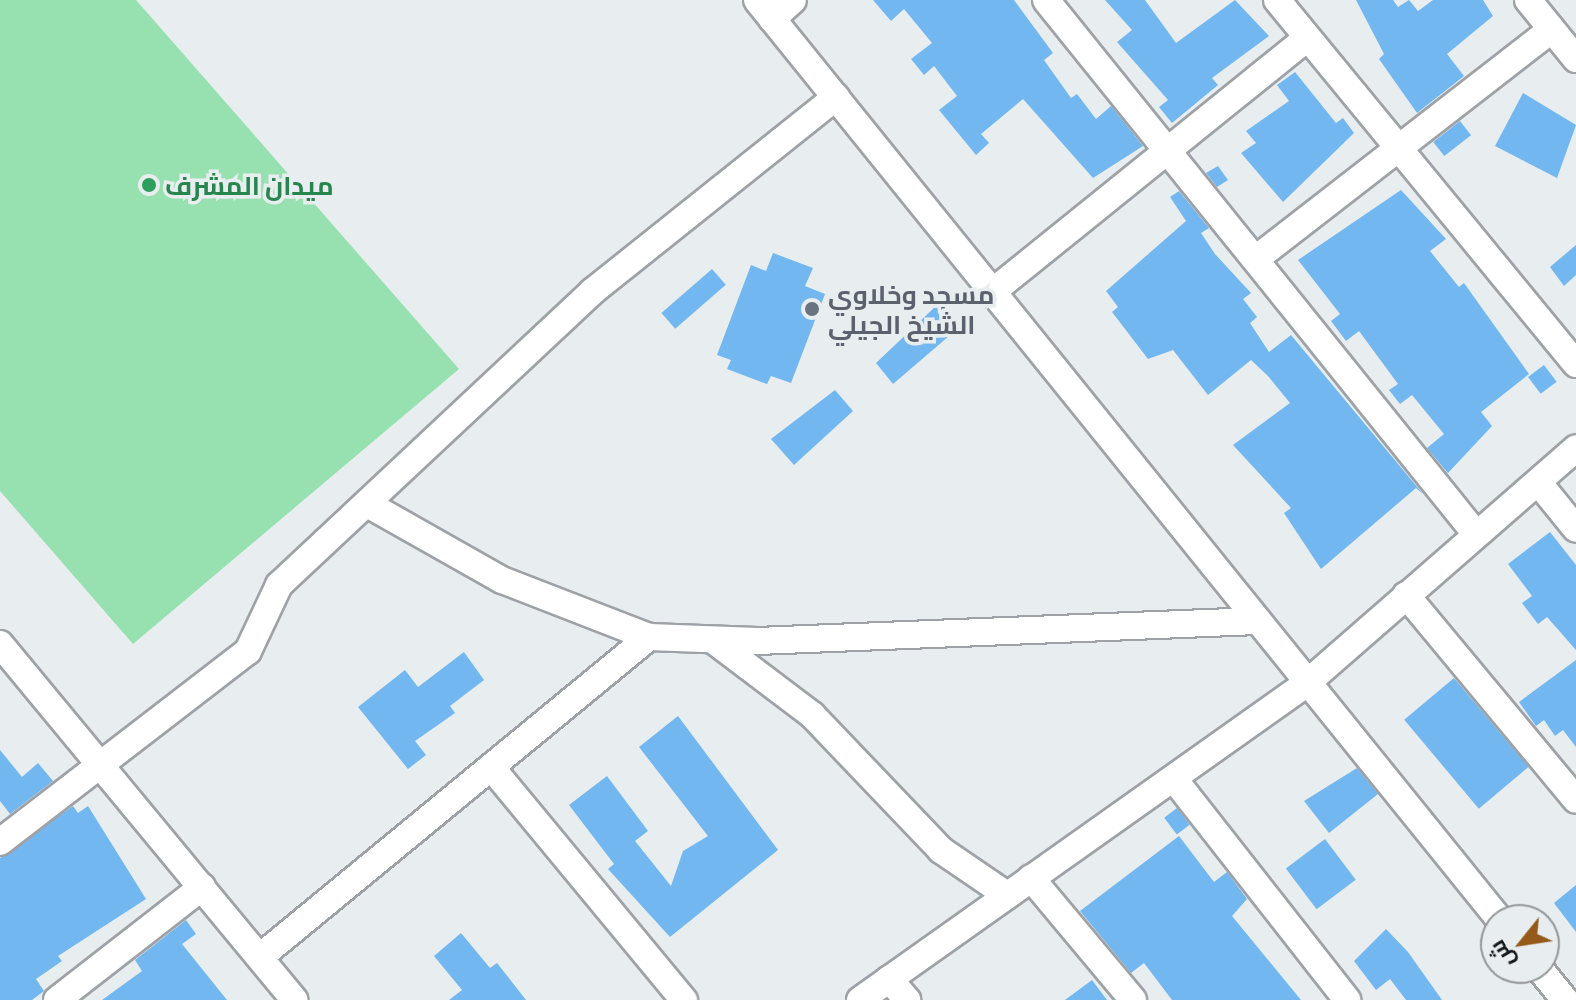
<!DOCTYPE html>
<meta charset="utf-8">
<style>
body{margin:0}
#map{position:relative;width:1576px;height:1000px;overflow:hidden;background:#e8edf0;font-family:Barlow,Cairo,sans-serif}
div>[style]{position:absolute}
.green>*{inset:0;background:#97e0af}
.building>*{inset:0;background:#72b7ef;transform-origin:0 0}
.roads{filter:drop-shadow(2px 0 #9ea2a6) drop-shadow(-2px 0 #9ea2a6) drop-shadow(0 2px #9ea2a6) drop-shadow(0 -2px #9ea2a6)}
.minor>*{height:26px;margin:-13px;padding:0 13px;transform-origin:13px;border-radius:13px;background:#fff}
.dots>*{width:22px;height:22px;translate:-50% -50%;box-sizing:border-box;border:4px solid #e8edf0;border-radius:50%}
span{translate:-50% -50%;white-space:nowrap;text-align:center;line-height:1.15;-webkit-text-stroke:7px #e8edf0;paint-order:stroke}
.leisure-label{font-size:26px;color:#27864d;font-weight:700}
.left{translate:0 -50%;text-align:left}
.worship-label{font-size:26px;color:#5b616d;font-weight:700}
.north{position:absolute;left:1480px;top:904px;width:80px;height:80px;box-sizing:border-box;background:#e8edf0;border:2px solid #939799;border-radius:50%;rotate:240deg;font-size:22px;font-weight:700;line-height:32px;text-align:center;color:#141617}
.north::after{content:'';display:block;margin:auto;width:28px;height:36px;background:#95591a;clip-path:polygon(50% 0,100% 100%,50% 72%,0 100%)}
</style>
<div id="map">
<div class="green">
<i style="clip-path:polygon(0 0,136px 0,459px 369px,133px 644px,0 491px)"></i>
</div>
<div class="building">
<i style="clip-path:polygon(873px 0,1014px 0,1053px 53px,1044px 60px,1071px 98px,1077px 94px,1096px 119px,1111px 106px,1143px 146px,1093px 178px,1023px 99px,981px 134px,989px 143px,976px 155px,939px 110px,957px 96px,934px 66px,924px 75px,911px 59px,932px 43px,904px 9px,891px 21px)"></i>
<i style="clip-path:polygon(1105px 0,1145px 0,1176px 43px,1235px 0,1269px 36px,1212px 78px,1218px 85px,1172px 123px,1159px 107px,1168px 100px,1117px 42px,1132px 30px)"></i>
<i style="clip-path:polygon(1356px 0,1393px 0,1398px 7px,1409px 0,1418px 11px,1433px 0,1483px 0,1493px 16px,1447px 54px,1464px 76px,1417px 113px,1379px 59px,1384px 54px)"></i>
<i style="clip-path:polygon(1295px 72px,1336px 123px,1343px 118px,1354px 133px,1283px 202px,1241px 153px,1256px 143px,1246px 131px,1289px 101px,1277px 85px)"></i>
<i style="clip-path:polygon(1523px 93px,1576px 125px,1557px 178px,1495px 146px)"></i>
<i style="left:1460px;top:121px;width:18px;height:34px;rotate:52deg"></i>
<i style="clip-path:polygon(1218px 166px,1228px 180px,1217px 187px,1206px 173px)"></i>
<i style="clip-path:polygon(1401px 190px,1446px 239px,1430px 251px,1459px 287px,1464px 283px,1529px 374px,1481px 412px,1492px 426px,1448px 473px,1427px 448px,1444px 434px,1412px 395px,1400px 404px,1389px 390px,1398px 384px,1359px 331px,1346px 341px,1331px 321px,1340px 314px,1298px 260px)"></i>
<i style="clip-path:polygon(1179px 191px,1209px 228px,1201px 233px,1215px 254px,1251px 293px,1243px 299px,1257px 317px,1250px 323px,1269px 352px,1291px 335px,1423px 494px,1416px 488px,1321px 569px,1284px 513px,1291px 508px,1233px 445px,1290px 403px,1268px 376px,1251px 360px,1208px 395px,1173px 350px,1148px 359px,1112px 312px,1118px 307px,1106px 291px,1186px 221px,1170px 197px)"></i>
<i style="clip-path:polygon(1576px 245px,1576px 275px,1564px 286px,1550px 267px)"></i>
<i style="clip-path:polygon(773px 253px,813px 268px,805px 286px,825px 294px,791px 383px,771px 376px,767px 384px,727px 369px,731px 360px,717px 355px,751px 265px,766px 271px)"></i>
<i style="left:712px;top:269px;width:21px;height:67px;rotate:49deg"></i>
<i style="clip-path:polygon(936px 306px,956px 330px,893px 384px,876px 363px)"></i>
<i style="left:1544px;top:365px;width:21px;height:20px;rotate:53deg"></i>
<i style="clip-path:polygon(835px 390px,853px 411px,794px 465px,771px 439px)"></i>
<i style="clip-path:polygon(1550px 532px,1576px 565px,1576px 650px,1547px 617px,1538px 624px,1522px 603px,1532px 596px,1508px 564px)"></i>
<i style="clip-path:polygon(464px 652px,484px 680px,450px 706px,455px 713px,415px 741px,426px 755px,408px 769px,358px 707px,405px 670px,418px 687px)"></i>
<i style="clip-path:polygon(1576px 660px,1576px 747px,1563px 730px,1555px 736px,1544px 720px,1536px 726px,1519px 702px)"></i>
<i style="left:1454px;top:678px;width:116px;height:65px;rotate:50deg"></i>
<i style="clip-path:polygon(678px 716px,778px 850px,670px 937px,608px 869px,614px 864px,569px 805px,607px 776px,648px 831px,635px 841px,671px 886px,683px 851px,708px 836px,639px 747px)"></i>
<i style="clip-path:polygon(0 750px,22px 777px,38px 763px,53px 781px,10px 814px,0 801px)"></i>
<i style="clip-path:polygon(1357px 768px,1378px 794px,1329px 833px,1304px 801px)"></i>
<i style="clip-path:polygon(73px 806px,78px 813px,88px 806px,146px 899px,58px 956px,62px 961px,36px 979px,44px 991px,32px 1000px,0 1000px,0 858px)"></i>
<i style="left:1177px;top:808px;width:21px;height:16px;rotate:53deg"></i>
<i style="clip-path:polygon(1179px 836px,1214px 882px,1227px 872px,1247px 899px,1232px 916px,1301px 1000px,1172px 1000px,1144px 963px,1131px 973px,1080px 911px)"></i>
<i style="left:1325px;top:839px;width:51px;height:49px;rotate:53deg"></i>
<i style="clip-path:polygon(1576px 885px,1576px 932px,1554px 903px)"></i>
<i style="clip-path:polygon(186px 920px,196px 934px,182px 944px,227px 1000px,102px 1000px,142px 971px,135px 960px)"></i>
<i style="clip-path:polygon(1386px 929px,1408px 952px,1442px 1000px,1406px 1000px,1390px 979px,1376px 990px,1354px 961px)"></i>
<i style="clip-path:polygon(461px 933px,490px 968px,497px 963px,526px 1000px,449px 1000px,462px 990px,434px 956px)"></i>
<i style="clip-path:polygon(1092px 980px,1107px 1000px,1065px 1000px)"></i>
</div>
<div class="roads">
<div class="minor">
<i style="left:757px;top:0;width:1183px;rotate:51.08deg"></i>
<i style="left:1046px;top:0;width:686px;rotate:51.16deg"></i>
<i style="left:1277px;top:0;width:471px;rotate:50.6deg"></i>
<i style="left:1528px;top:0;width:76px;rotate:50.9deg"></i>
<i style="left:772px;top:19px;width:28px;rotate:-42deg"></i>
<i style="left:1257px;top:258px;width:373px;rotate:-37.8deg"></i>
<i style="left:996px;top:289px;width:400px;rotate:-38.9deg"></i>
<i style="left:1538px;top:482px;width:60px;rotate:51deg"></i>
<i style="left:371px;top:506px;width:150px;rotate:29.5deg"></i>
<i style="left:502px;top:580px;width:158px;rotate:21.2deg"></i>
<i style="left:649px;top:637px;width:108px;rotate:2.1deg"></i>
<i style="left:757px;top:641px;width:501px;rotate:-2.29deg"></i>
<i style="left:1406px;top:595px;width:266px;rotate:50.3deg"></i>
<i style="left:713px;top:640px;width:124px;rotate:37.1deg"></i>
<i style="left:812px;top:715px;width:187px;rotate:46.3deg"></i>
<i style="left:941px;top:850px;width:80px;rotate:34.3deg"></i>
<i style="left:0;top:644px;width:462px;rotate:50.4deg"></i>
<i style="left:491px;top:767px;width:303px;rotate:50.4deg"></i>
<i style="left:1174px;top:779px;width:281px;rotate:51.9deg"></i>
<i style="left:0;top:842px;width:313px;rotate:-37.6deg"></i>
<i style="left:248px;top:651px;width:73px;rotate:-64.8deg"></i>
<i style="left:279px;top:585px;width:430px;rotate:-43.1deg"></i>
<i style="left:593px;top:291px;width:311px;rotate:-38.6deg"></i>
<i style="left:1031px;top:878px;width:159px;rotate:50.1deg"></i>
<i style="left:260px;top:957px;width:504px;rotate:-39.44deg"></i>
<i style="left:1539px;top:968px;width:41px;rotate:50.9deg"></i>
<i style="left:889px;top:979px;width:28px;rotate:49deg"></i>
<i style="left:57px;top:1000px;width:184px;rotate:-37.9deg"></i>
<i style="left:860px;top:1000px;width:548px;rotate:-35.34deg"></i>
<i style="left:1307px;top:683px;width:357px;rotate:-41.1deg"></i>
</div>
</div>
<div class="dots">
<i style="left:149px;top:185px;background:#2e9e5b"></i>
<i style="left:812px;top:309px;background:#6b7280"></i>
</div>
<div class="leisure-label">
<span class="left" style="left:165px;top:185px">ميدان المشرف</span>
</div>
<div class="worship-label">
<span class="left" style="left:828px;top:309px">مسجد وخلاوي<br>الشيخ الجيلي</span>
</div>
<div class="north">ش</div>
</div>
